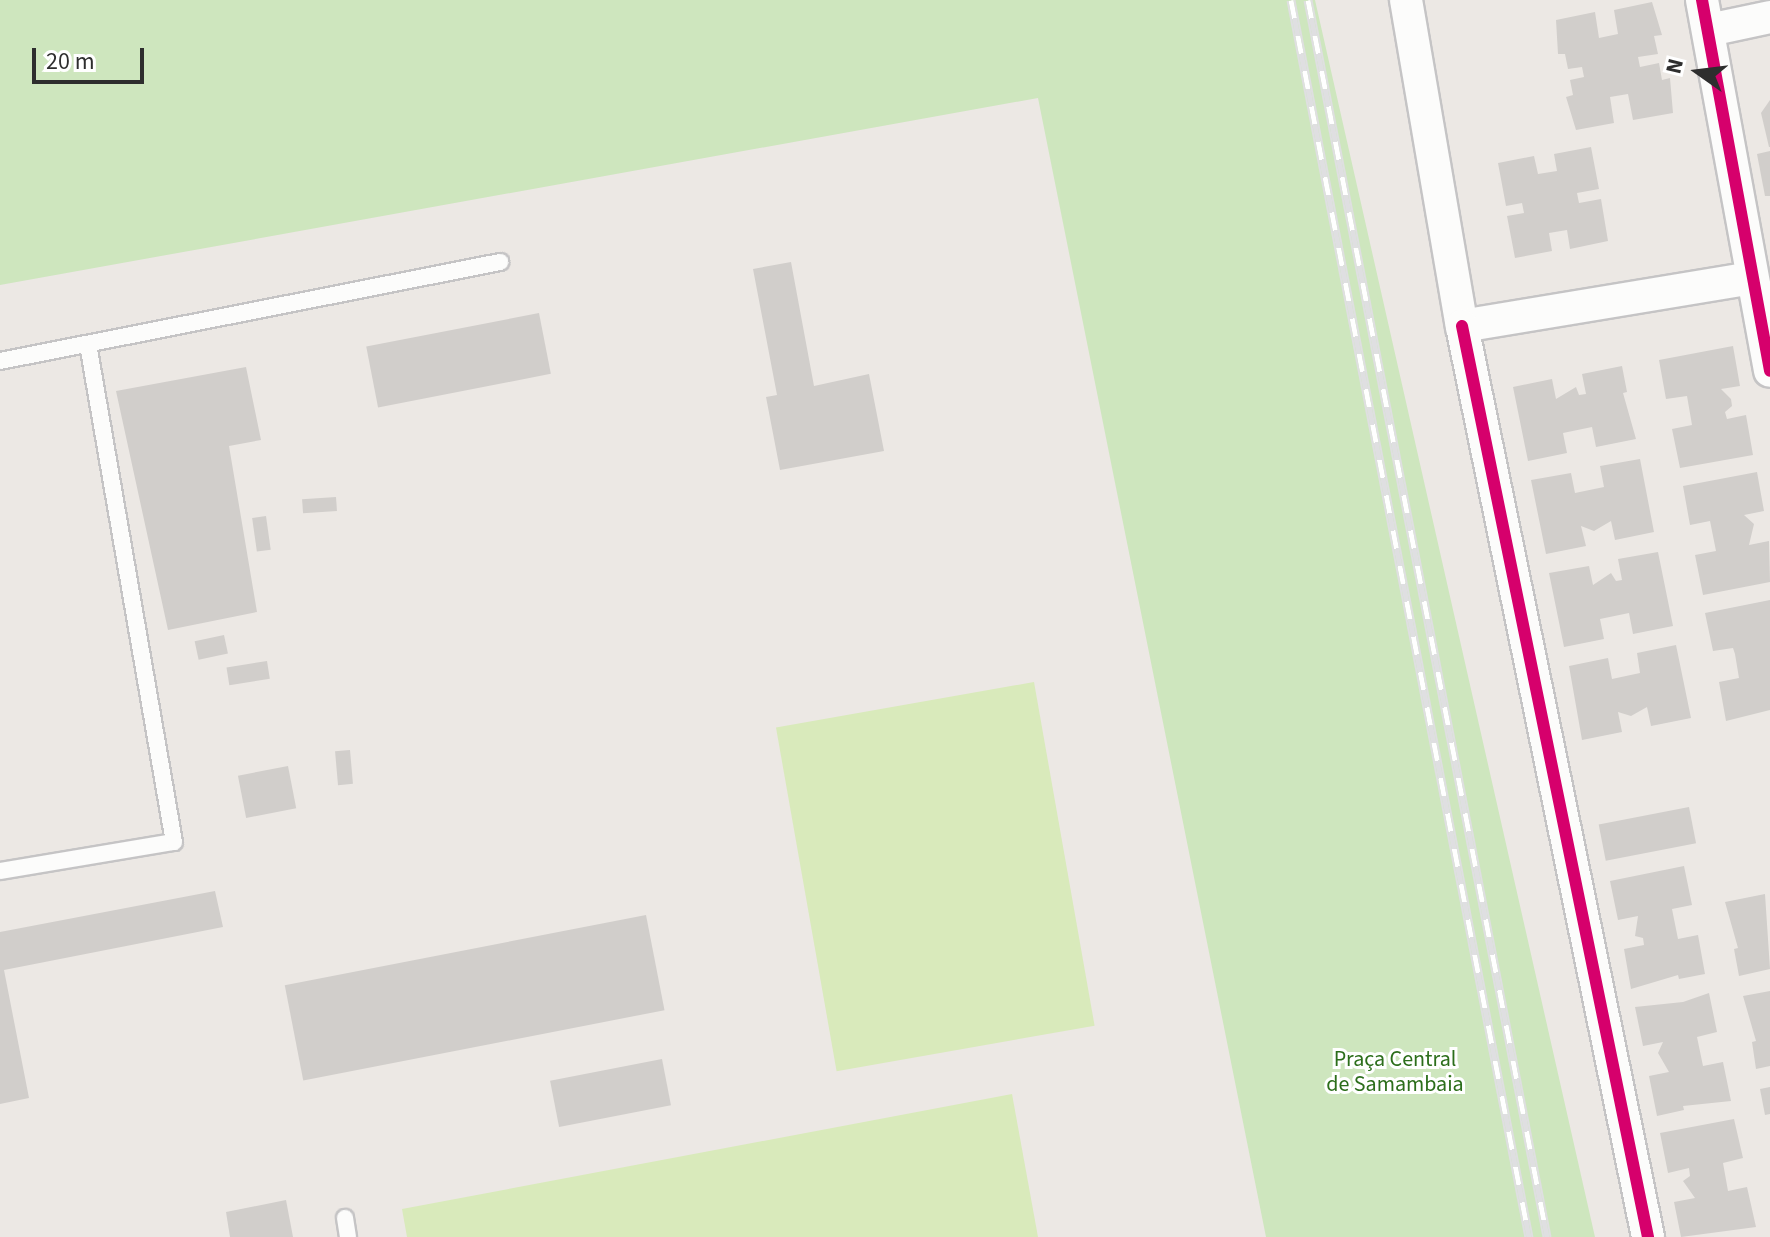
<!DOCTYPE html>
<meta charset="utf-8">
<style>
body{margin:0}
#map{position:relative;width:1770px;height:1237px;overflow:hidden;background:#ece8e4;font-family:"Source Sans 3",sans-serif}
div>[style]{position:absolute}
.green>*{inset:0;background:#cee6be}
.pitch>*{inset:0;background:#d9eabb;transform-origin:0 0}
.building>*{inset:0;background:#d1cecb;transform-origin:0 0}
.roads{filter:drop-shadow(2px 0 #c5c4c5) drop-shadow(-2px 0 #c5c4c5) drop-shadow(0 2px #c5c4c5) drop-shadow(0 -2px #c5c4c5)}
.lane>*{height:16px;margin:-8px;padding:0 8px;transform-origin:8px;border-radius:8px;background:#fcfcfb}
.street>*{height:32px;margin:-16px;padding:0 16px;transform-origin:16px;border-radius:16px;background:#fcfcfb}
.rail>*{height:9px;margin-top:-4.5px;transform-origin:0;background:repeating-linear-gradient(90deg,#fff 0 18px,#dfdfe1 0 36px);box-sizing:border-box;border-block:2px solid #dfdfe1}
.cycleway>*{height:12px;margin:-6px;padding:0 6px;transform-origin:6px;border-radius:6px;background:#d6006c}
span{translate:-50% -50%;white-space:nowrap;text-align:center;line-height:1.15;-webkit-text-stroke:6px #fff;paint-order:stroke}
.park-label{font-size:22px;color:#2c6e1b}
.north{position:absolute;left:1658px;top:32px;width:80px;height:80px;-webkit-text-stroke:6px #fff;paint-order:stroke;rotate:284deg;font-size:22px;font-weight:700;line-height:32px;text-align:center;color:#2e2e2e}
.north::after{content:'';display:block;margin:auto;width:28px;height:36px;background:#2e2e2e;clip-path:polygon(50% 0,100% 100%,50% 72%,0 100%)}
.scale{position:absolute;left:32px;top:48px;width:112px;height:36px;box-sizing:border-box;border:4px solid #2e2e2e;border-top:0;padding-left:10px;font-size:24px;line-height:28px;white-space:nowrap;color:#2e2e2e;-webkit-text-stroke:6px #fff;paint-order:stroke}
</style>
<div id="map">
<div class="green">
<i style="clip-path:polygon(0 0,1315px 0,1595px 1237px,1266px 1237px,1038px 98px,0 285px)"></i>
</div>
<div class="pitch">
<i style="left:1034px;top:682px;width:349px;height:262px;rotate:80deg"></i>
<i style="clip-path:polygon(1012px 1094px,1038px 1237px,407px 1237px,402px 1209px)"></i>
</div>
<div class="building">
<i style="clip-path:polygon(1652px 2px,1662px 35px,1654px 36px,1658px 54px,1638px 57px,1640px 67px,1659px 63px,1662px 80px,1670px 78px,1673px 113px,1633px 120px,1628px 94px,1610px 97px,1614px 123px,1576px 130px,1566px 97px,1573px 95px,1570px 80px,1584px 77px,1582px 67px,1568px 69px,1565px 54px,1558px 54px,1556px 20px,1595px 12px,1599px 38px,1618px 34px,1614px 10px)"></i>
<i style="clip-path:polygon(1770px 100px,1770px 147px,1769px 147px,1761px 113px)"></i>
<i style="clip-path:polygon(1591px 147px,1599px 189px,1577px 193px,1579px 203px,1601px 199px,1608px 241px,1570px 249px,1567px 230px,1549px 233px,1552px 251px,1515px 258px,1507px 216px,1524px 213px,1522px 203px,1506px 206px,1498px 163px,1534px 156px,1538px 174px,1557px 171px,1554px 154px)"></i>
<i style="clip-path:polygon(1770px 151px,1770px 196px,1765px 196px,1757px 154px)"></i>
<i style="clip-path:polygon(791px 262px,814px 386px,869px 374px,884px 451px,780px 470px,766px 397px,777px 395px,753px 269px)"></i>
<i style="left:539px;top:313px;width:62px;height:176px;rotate:79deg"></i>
<i style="clip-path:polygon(1733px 346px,1740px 386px,1721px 389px,1731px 399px,1732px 406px,1725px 412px,1727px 419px,1746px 415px,1753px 455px,1680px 468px,1672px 429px,1692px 425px,1687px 396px,1666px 399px,1659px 360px)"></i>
<i style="clip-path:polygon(1622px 366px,1627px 392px,1623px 393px,1636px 439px,1596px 447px,1592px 427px,1563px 433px,1567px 453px,1528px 461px,1513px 387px,1552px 379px,1556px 399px,1576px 387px,1579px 395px,1586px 394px,1582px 374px)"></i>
<i style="clip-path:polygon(246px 367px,261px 440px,229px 446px,257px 612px,168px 630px,116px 391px)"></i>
<i style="clip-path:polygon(1640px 459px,1654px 532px,1615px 540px,1611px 521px,1594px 531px,1581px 526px,1586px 546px,1546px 554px,1531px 480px,1571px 473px,1575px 493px,1604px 487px,1600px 466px)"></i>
<i style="clip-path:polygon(1757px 472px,1764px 511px,1744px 515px,1754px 524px,1749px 545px,1769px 541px,1770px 582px,1703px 595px,1695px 555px,1716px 551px,1710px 521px,1690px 525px,1683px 486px)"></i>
<i style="left:336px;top:497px;width:14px;height:34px;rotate:86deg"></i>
<i style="left:266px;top:516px;width:34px;height:14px;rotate:82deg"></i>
<i style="clip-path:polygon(1658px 552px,1673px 626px,1633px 634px,1629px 613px,1600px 619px,1604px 639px,1564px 647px,1549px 573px,1589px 566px,1593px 585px,1611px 573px,1616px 581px,1622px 580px,1618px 559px)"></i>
<i style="clip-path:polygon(1770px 600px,1770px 710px,1726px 721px,1719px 682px,1739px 678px,1735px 654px,1733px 648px,1713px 651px,1705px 613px)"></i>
<i style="left:224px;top:635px;width:19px;height:30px;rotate:78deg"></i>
<i style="clip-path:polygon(1676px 645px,1691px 718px,1651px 726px,1647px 707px,1631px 716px,1618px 712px,1622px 732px,1582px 740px,1569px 666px,1608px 658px,1612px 679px,1640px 673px,1637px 653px)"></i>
<i style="left:267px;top:661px;width:18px;height:41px;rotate:81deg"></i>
<i style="left:350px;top:750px;width:34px;height:15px;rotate:85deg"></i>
<i style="left:288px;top:766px;width:43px;height:51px;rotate:79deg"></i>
<i style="left:1689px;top:807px;width:37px;height:92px;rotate:79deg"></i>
<i style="clip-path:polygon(1684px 866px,1692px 905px,1672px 909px,1678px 939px,1698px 935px,1705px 974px,1679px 979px,1678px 975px,1631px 989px,1624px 949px,1644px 945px,1643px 938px,1635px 936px,1638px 916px,1618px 920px,1610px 881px)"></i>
<i style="clip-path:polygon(215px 891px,223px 927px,4px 970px,29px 1098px,0 1104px,0 932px)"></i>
<i style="clip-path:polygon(1765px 894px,1770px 969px,1739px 976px,1734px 949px,1738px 948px,1725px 902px)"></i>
<i style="left:646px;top:915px;width:97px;height:368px;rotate:79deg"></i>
<i style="clip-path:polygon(1770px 991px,1770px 1066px,1756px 1069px,1752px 1042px,1756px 1041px,1743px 996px)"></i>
<i style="clip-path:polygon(1709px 993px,1717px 1032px,1697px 1037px,1703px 1066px,1723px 1062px,1731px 1101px,1683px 1106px,1684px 1110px,1657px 1116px,1649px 1076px,1669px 1072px,1658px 1053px,1663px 1042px,1643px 1046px,1635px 1007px,1683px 1002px)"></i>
<i style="left:662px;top:1059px;width:47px;height:114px;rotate:79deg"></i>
<i style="clip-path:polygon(1770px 1087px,1770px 1114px,1765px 1115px,1760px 1089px)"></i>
<i style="clip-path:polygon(1734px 1119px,1743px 1158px,1723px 1163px,1728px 1191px,1747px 1187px,1756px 1227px,1681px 1237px,1674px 1202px,1695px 1198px,1683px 1181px,1690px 1176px,1689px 1168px,1668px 1173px,1660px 1133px)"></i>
<i style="clip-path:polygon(286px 1200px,293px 1237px,230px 1237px,226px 1212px)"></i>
</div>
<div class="roads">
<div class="lane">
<i style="left:0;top:361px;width:510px;rotate:-11.2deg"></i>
<i style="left:0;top:871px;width:176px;rotate:-9.5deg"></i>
<i style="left:174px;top:842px;width:505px;rotate:-99.8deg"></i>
<i style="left:345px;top:1218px;width:19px;rotate:81deg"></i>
</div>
<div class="street">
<i style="left:1406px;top:0;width:331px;rotate:80.3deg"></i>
<i style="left:1462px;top:326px;width:294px;rotate:-9.4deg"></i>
<i style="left:1702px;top:0;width:377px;rotate:79.6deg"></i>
<i style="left:1709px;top:30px;width:62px;rotate:-12deg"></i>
<i style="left:1462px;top:326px;width:930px;rotate:78.46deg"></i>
</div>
</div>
<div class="rail">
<i style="left:1291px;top:0;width:1260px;rotate:79.11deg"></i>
<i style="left:1308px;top:0;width:1260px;rotate:79.06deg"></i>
</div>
<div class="cycleway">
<i style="left:1702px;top:0;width:377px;rotate:79.6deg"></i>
<i style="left:1462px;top:326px;width:930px;rotate:78.46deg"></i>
</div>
<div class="park-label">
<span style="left:1395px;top:1072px">Praça Central<br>de Samambaia</span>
</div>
<div class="north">N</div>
<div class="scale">20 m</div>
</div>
